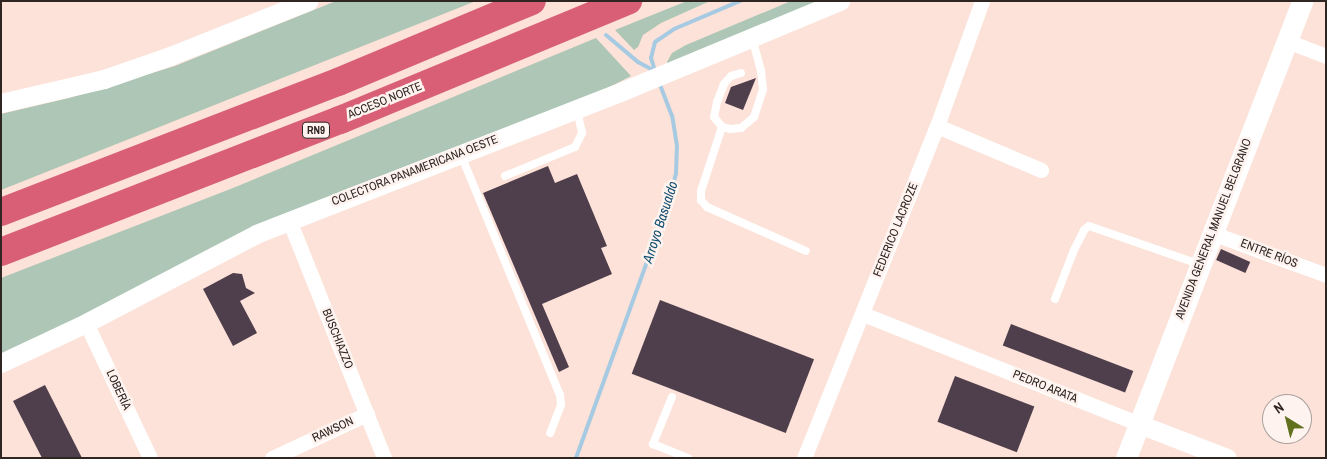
<!DOCTYPE html>
<meta charset="utf-8">
<style>
body{margin:0}
#map{position:relative;width:1327px;height:459px;overflow:hidden;background:#fce2d8;font-family:"Archivo Narrow",sans-serif}
div>[style]{position:absolute}
.green>*{inset:0;background:#aec6b6}
.stream>*{height:4px;margin:-2px;padding:0 2px;transform-origin:2px;border-radius:2px;background:#a7cae3}
.building>*{inset:0;background:#4f3e4c;transform-origin:0 0}
.service>*{height:8px;margin:-4px;padding:0 4px;transform-origin:4px;border-radius:4px;background:#fff}
.minor>*{height:15px;margin:-7.5px;padding:0 7.5px;transform-origin:7.5px;border-radius:7.5px;background:#fff}
.tertiary>*{height:19px;margin:-9.5px;padding:0 9.5px;transform-origin:9.5px;border-radius:9.5px;background:#fff}
.secondary>*{height:21px;margin:-10.5px;padding:0 10.5px;transform-origin:10.5px;border-radius:10.5px;background:#fff}
.motorway>*{height:28px;margin:-14px;padding:0 14px;transform-origin:14px;border-radius:14px;background:#d95f76}
span{translate:-50% -50%;white-space:nowrap;text-align:center;line-height:1.15;-webkit-text-stroke:5px #fef3ef;paint-order:stroke}
.shield-label span{padding:1px 4px;background:#fef3ef;border:1px solid;border-radius:4px;-webkit-text-stroke-width:0}
.shield-label{font-size:11px;color:#2f2521;font-weight:700}
.street-label{font-size:12px;color:#2f2521}
.water-label{font-size:14px;color:#114d6e;font-style:italic}
.frame{position:absolute;inset:0;border:2px solid #2f2521;pointer-events:none}
.north{position:absolute;left:1262px;top:394px;width:50px;height:50px;box-sizing:border-box;background:#fef3ef;border:1px solid #aba19d;border-radius:50%;rotate:324deg;font-size:14px;font-weight:700;line-height:20px;text-align:center;color:#2f2521}
.north::after{content:'';display:block;margin:auto;width:18px;height:22px;background:#61701c;clip-path:polygon(50% 0,100% 100%,50% 72%,0 100%)}
</style>
<div id="map">
<div class="green">
<i style="clip-path:polygon(336px 1px,476px 1px,1px 190px,1px 114px,69px 98px,175px 66px)"></i>
<i style="clip-path:polygon(687px 1px,710px 1px,661px 23px,643px 35px,638px 47px,634px 50px,615px 30px)"></i>
<i style="clip-path:polygon(791px 1px,827px 1px,668px 67px,667px 62px,672px 53px,686px 45px)"></i>
<i style="clip-path:polygon(596px 38px,631px 76px,581px 102px,414px 167px,1px 358px,1px 278px,233px 188px)"></i>
</div>
<div class="stream">
<i style="left:606px;top:35px;width:42px;rotate:40.2deg"></i>
<i style="left:638px;top:62px;width:19px;rotate:28deg"></i>
<i style="left:655px;top:71px;width:14px;rotate:-107deg"></i>
<i style="left:651px;top:58px;width:16px;rotate:-76deg"></i>
<i style="left:655px;top:42px;width:23px;rotate:-34deg"></i>
<i style="left:674px;top:29px;width:72px;rotate:-23deg"></i>
<i style="left:576px;top:458px;width:276px;rotate:-70.1deg"></i>
<i style="left:670px;top:199px;width:27px;rotate:-77deg"></i>
<i style="left:676px;top:173px;width:27px;rotate:-88deg"></i>
<i style="left:677px;top:146px;width:30px;rotate:-99deg"></i>
<i style="left:672px;top:116px;width:36px;rotate:-111deg"></i>
</div>
<div class="building">
<i style="clip-path:polygon(756px 78px,743px 110px,725px 103px,731px 87px)"></i>
<i style="clip-path:polygon(548px 166px,555px 183px,577px 174px,607px 246px,601px 248px,612px 274px,542px 304px,569px 367px,559px 372px,483px 193px)"></i>
<i style="left:1221px;top:249px;width:32px;height:12px;rotate:24deg"></i>
<i style="clip-path:polygon(233px 273px,242px 274px,246px 288px,255px 293px,240px 301px,257px 333px,233px 346px,203px 289px)"></i>
<i style="left:660px;top:300px;width:165px;height:79px;rotate:21deg"></i>
<i style="left:1011px;top:324px;width:131px;height:23px;rotate:21deg"></i>
<i style="left:955px;top:376px;width:85px;height:49px;rotate:21deg"></i>
<i style="clip-path:polygon(45px 385px,82px 458px,42px 458px,13px 401px)"></i>
</div>
<div class="service">
<i style="left:741px;top:73px;width:10px;rotate:163deg"></i>
<i style="left:731px;top:76px;width:11px;rotate:131deg"></i>
<i style="left:724px;top:84px;width:19px;rotate:111deg"></i>
<i style="left:717px;top:102px;width:15px;rotate:101deg"></i>
<i style="left:714px;top:117px;width:13px;rotate:51deg"></i>
<i style="left:722px;top:127px;width:8px;rotate:14deg"></i>
<i style="left:730px;top:129px;width:11px;rotate:-5deg"></i>
<i style="left:741px;top:128px;width:17px;rotate:-40deg"></i>
<i style="left:754px;top:117px;width:29px;rotate:-72deg"></i>
<i style="left:763px;top:89px;width:18px;rotate:-96deg"></i>
<i style="left:761px;top:71px;width:35px;rotate:-105deg"></i>
<i style="left:722px;top:127px;width:67px;rotate:108.2deg"></i>
<i style="left:701px;top:191px;width:9px;rotate:90deg"></i>
<i style="left:701px;top:200px;width:9px;rotate:49deg"></i>
<i style="left:707px;top:207px;width:108px;rotate:24deg"></i>
<i style="left:461px;top:155px;width:260px;rotate:67.6deg"></i>
<i style="left:560px;top:395px;width:10px;rotate:84deg"></i>
<i style="left:561px;top:405px;width:30px;rotate:111deg"></i>
<i style="left:505px;top:176px;width:76px;rotate:-22.5deg"></i>
<i style="left:575px;top:147px;width:16px;rotate:-63deg"></i>
<i style="left:582px;top:133px;width:25px;rotate:-102deg"></i>
<i style="left:1055px;top:299px;width:53px;rotate:-68.8deg"></i>
<i style="left:1074px;top:250px;width:22px;rotate:-63deg"></i>
<i style="left:1084px;top:230px;width:6px;rotate:-39deg"></i>
<i style="left:1089px;top:226px;width:116px;rotate:19.1deg"></i>
<i style="left:672px;top:397px;width:51px;rotate:112deg"></i>
<i style="left:653px;top:444px;width:38px;rotate:22deg"></i>
</div>
<div class="minor">
<i style="left:1287px;top:41px;width:42px;rotate:21deg"></i>
<i style="left:937px;top:126px;width:113px;rotate:22.9deg"></i>
<i style="left:289px;top:220px;width:256px;rotate:68.2deg"></i>
<i style="left:1212px;top:233px;width:121px;rotate:20.2deg"></i>
<i style="left:863px;top:314px;width:297px;rotate:21.7deg"></i>
<i style="left:86px;top:323px;width:149px;rotate:64.6deg"></i>
<i style="left:272px;top:458px;width:105px;rotate:-24.9deg"></i>
<i style="left:804px;top:458px;width:358px;rotate:-68.2deg"></i>
<i style="left:937px;top:126px;width:133px;rotate:-70.2deg"></i>
</div>
<div class="tertiary">
<i style="left:1px;top:103px;width:106px;rotate:-13.1deg"></i>
<i style="left:104px;top:79px;width:70px;rotate:-19.2deg"></i>
<i style="left:170px;top:56px;width:149px;rotate:-21.7deg"></i>
<i style="left:1px;top:363px;width:94px;rotate:-25.2deg"></i>
<i style="left:86px;top:323px;width:192px;rotate:-27.6deg"></i>
<i style="left:256px;top:234px;width:396px;rotate:-21.3deg"></i>
<i style="left:625px;top:90px;width:233px;rotate:-22.5deg"></i>
<i style="left:1139px;top:424px;width:94px;rotate:21.1deg"></i>
</div>
<div class="secondary">
<i style="left:1126px;top:458px;width:490px;rotate:-68.9deg"></i>
</div>
<div class="motorway">
<i style="left:1px;top:212px;width:361px;rotate:-21.1deg"></i>
<i style="left:338px;top:82px;width:210px;rotate:-22.7deg"></i>
<i style="left:1px;top:252px;width:364px;rotate:-21.3deg"></i>
<i style="left:340px;top:120px;width:312px;rotate:-22.5deg"></i>
</div>
<div class="shield-label">
<span style="left:316px;top:130px">RN9</span>
</div>
<div class="street-label">
<span style="left:385px;top:101px;rotate:-22deg">ACCESO NORTE</span>
<span style="left:415px;top:171px;rotate:-21deg">COLECTORA PANAMERICANA OESTE</span>
<span style="left:1214px;top:229px;rotate:-69deg">AVENIDA GENERAL MANUEL BELGRANO</span>
<span style="left:896px;top:230px;rotate:-68deg">FEDERICO LACROZE</span>
<span style="left:1269px;top:254px;rotate:21deg">ENTRE RÍOS</span>
<span style="left:337px;top:339px;rotate:68deg">BUSCHIAZZO</span>
<span style="left:1045px;top:387px;rotate:22deg">PEDRO ARATA</span>
<span style="left:118px;top:390px;rotate:65deg">LOBERÍA</span>
<span style="left:333px;top:430px;rotate:-25deg">RAWSON</span>
</div>
<div class="water-label">
<span style="left:660px;top:222px;rotate:-72deg">Arroyo Basualdo</span>
</div>
<div class="frame"></div>
<div class="north">N</div>
</div>
